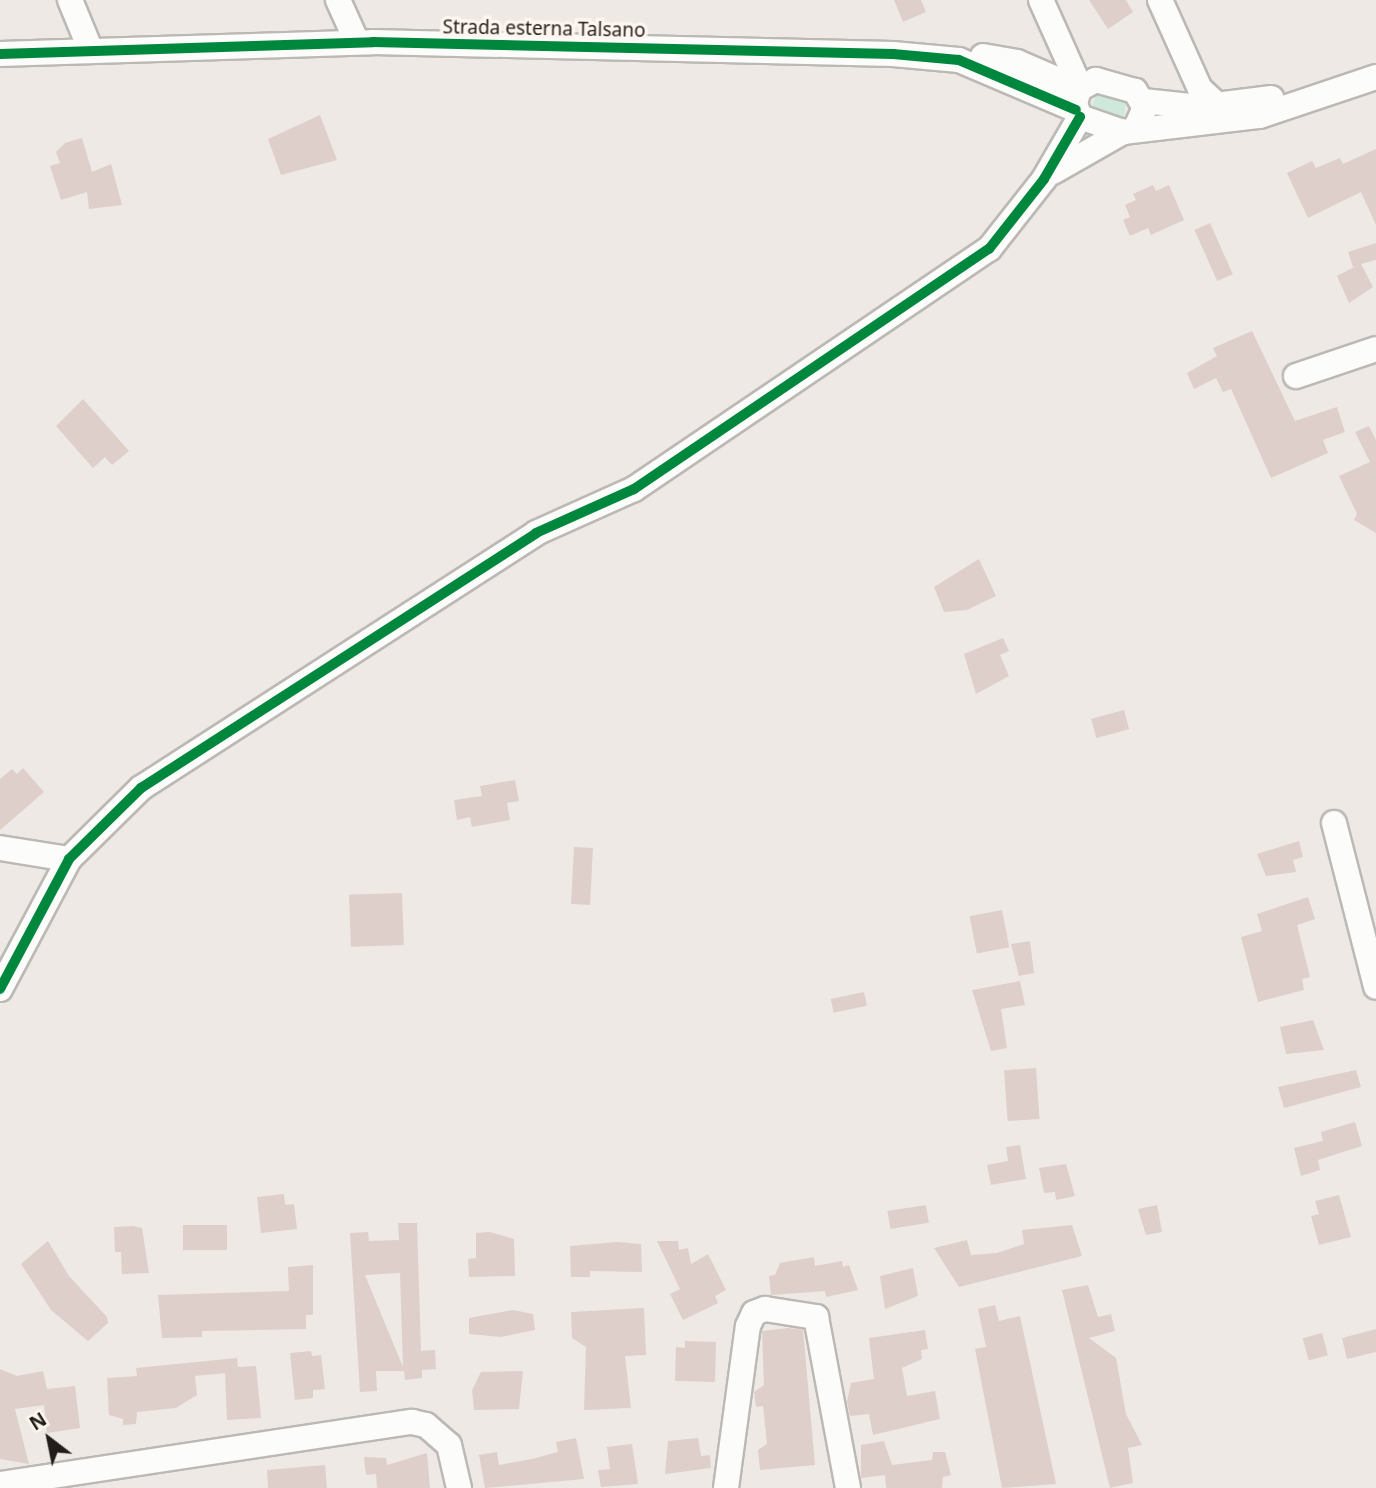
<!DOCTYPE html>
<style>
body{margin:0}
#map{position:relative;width:1376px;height:1488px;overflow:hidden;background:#eee9e4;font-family:"Noto Sans",sans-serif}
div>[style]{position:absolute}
.green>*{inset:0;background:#cee9d9}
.building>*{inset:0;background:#dfcfca;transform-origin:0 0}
.roads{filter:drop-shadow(2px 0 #bcb9b5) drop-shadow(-2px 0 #bcb9b5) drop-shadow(0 2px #bcb9b5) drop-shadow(0 -2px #bcb9b5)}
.minor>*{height:24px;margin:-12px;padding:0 12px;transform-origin:12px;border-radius:12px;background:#fcfcfb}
.cycleway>*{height:10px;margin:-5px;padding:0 5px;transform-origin:5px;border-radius:5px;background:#00873e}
span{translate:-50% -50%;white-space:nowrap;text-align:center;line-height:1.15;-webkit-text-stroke:7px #fef5ee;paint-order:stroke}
.street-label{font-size:19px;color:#201d1a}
.north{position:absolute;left:14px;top:1404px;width:70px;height:70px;-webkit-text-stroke:5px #fef5ee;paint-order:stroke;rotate:328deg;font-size:19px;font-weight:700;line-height:28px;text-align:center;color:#201d1a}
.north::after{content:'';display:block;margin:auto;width:24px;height:32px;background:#201d1a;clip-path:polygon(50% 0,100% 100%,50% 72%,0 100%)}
</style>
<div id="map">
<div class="green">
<i style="clip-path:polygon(1098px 92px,1126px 100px,1124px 117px,1091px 108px)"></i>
</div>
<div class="building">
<i style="clip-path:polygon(894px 0,921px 0,926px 12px,903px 22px)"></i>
<i style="clip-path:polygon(1089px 0,1126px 0,1133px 12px,1108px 29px)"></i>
<i style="clip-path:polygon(320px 115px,337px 160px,281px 175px,268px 139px)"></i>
<i style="clip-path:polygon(82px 138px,92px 172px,111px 164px,122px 205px,89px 209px,87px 192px,61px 200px,50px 166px,60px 163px,56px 152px,65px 143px)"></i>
<i style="clip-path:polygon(1376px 149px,1376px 225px,1361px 192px,1308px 218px,1287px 173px,1312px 161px,1316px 168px,1340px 158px,1343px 164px)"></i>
<i style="clip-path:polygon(1153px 185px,1156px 191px,1169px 185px,1184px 220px,1151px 235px,1148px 228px,1130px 236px,1123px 220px,1130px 217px,1125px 205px,1136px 200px,1133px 194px)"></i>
<i style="left:1210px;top:223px;width:56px;height:17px;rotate:66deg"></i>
<i style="clip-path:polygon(1376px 243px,1376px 260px,1361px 264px,1373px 287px,1349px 303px,1337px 276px,1358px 265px,1353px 267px,1348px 252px)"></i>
<i style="clip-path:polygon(1252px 331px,1295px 421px,1337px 407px,1345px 432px,1323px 440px,1328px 453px,1271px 478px,1231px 389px,1223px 392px,1216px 378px,1194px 389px,1187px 373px,1217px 356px,1213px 348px)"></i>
<i style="clip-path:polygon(83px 399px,129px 451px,112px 465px,105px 457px,93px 468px,56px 426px)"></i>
<i style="clip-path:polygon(1369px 426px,1376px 440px,1376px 533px,1354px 520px,1357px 514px,1339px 476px,1370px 462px,1355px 432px)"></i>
<i style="clip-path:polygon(979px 559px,996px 596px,967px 610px,944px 612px,934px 587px)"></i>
<i style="clip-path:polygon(1003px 638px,1009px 651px,1000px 655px,1009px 676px,976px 694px,964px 654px)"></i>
<i style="left:1124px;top:710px;width:20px;height:34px;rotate:75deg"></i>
<i style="clip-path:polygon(23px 768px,44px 792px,0 830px,0 779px,12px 769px,17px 774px)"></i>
<i style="clip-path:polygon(515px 780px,519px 801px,507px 803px,510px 820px,472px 827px,470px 817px,457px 820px,454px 800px,482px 796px,480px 786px)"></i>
<i style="clip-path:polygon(1299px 841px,1303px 857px,1293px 860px,1296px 872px,1266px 876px,1257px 854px)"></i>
<i style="left:593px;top:848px;width:57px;height:19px;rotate:93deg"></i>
<i style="left:402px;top:893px;width:52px;height:53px;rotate:88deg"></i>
<i style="clip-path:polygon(1308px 897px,1315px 919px,1297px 925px,1310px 977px,1302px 979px,1304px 990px,1258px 1002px,1241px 937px,1262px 931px,1257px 914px)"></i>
<i style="left:1002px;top:910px;width:38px;height:33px;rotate:79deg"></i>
<i style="clip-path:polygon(1030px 941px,1034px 973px,1019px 976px,1011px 944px)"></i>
<i style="clip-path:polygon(1020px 981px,1025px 1005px,1001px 1009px,1007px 1048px,991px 1051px,972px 990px)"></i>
<i style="left:864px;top:992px;width:14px;height:34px;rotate:78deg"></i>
<i style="clip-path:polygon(1313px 1020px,1324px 1050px,1286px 1054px,1280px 1027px)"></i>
<i style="left:1036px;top:1068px;width:51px;height:32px;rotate:86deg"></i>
<i style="clip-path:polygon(1356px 1070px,1361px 1087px,1284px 1108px,1278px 1087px)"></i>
<i style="clip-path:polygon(1355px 1122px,1362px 1146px,1318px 1160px,1320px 1170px,1301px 1176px,1294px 1148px,1323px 1141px,1321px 1132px)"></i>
<i style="clip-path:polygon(1020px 1145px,1026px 1179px,991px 1185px,987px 1165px,1008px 1161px,1006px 1147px)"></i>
<i style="clip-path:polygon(1066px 1164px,1075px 1196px,1056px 1200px,1055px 1192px,1044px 1193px,1039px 1168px)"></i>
<i style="clip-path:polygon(284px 1194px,285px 1205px,294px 1204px,297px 1229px,261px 1233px,257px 1197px)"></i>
<i style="clip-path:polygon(1339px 1195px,1351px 1237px,1319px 1245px,1311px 1216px,1319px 1214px,1315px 1201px)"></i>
<i style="left:926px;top:1205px;width:18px;height:39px;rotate:81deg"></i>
<i style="clip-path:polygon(1157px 1205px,1162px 1232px,1146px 1235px,1138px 1209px)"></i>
<i style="clip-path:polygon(evenodd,398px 1223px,417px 1223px,421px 1351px,435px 1350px,436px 1369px,422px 1370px,422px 1378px,405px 1380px,404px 1371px,376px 1371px,377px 1391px,360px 1392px,350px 1233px,368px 1232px,369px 1241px,399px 1240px,398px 1223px,400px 1273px,403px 1367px,365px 1275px,400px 1273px)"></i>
<i style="left:183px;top:1225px;width:44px;height:25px"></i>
<i style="clip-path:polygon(1072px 1225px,1082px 1256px,959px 1287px,934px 1248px,967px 1240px,971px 1255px,997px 1253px,1024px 1244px,1022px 1230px)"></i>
<i style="clip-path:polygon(133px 1226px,142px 1228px,149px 1273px,122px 1274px,121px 1252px,115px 1252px,114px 1227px)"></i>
<i style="clip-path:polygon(490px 1232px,514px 1239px,515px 1276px,469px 1277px,468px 1259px,476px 1258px,476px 1233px)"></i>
<i style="clip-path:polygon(48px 1241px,69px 1276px,107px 1317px,108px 1323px,88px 1341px,51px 1310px,21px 1264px)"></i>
<i style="clip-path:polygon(657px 1241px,678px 1241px,679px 1250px,688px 1248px,691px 1264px,708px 1254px,726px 1290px,715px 1296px,718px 1303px,683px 1320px,670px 1294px,680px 1289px)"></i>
<i style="clip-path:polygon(618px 1242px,641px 1244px,642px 1272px,590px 1271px,590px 1277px,571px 1277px,570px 1246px)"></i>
<i style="clip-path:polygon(814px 1257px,815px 1266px,842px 1261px,843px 1267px,849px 1265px,858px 1290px,826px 1297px,825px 1291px,771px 1295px,769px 1276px,775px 1275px,780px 1263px)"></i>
<i style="clip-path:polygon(313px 1265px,313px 1315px,306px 1315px,306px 1329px,202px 1331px,202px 1337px,162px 1338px,158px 1295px,289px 1291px,288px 1267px)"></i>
<i style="clip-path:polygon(913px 1268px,918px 1296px,885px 1309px,880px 1276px)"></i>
<i style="clip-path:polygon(1088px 1285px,1098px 1317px,1111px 1314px,1115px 1331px,1089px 1338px,1116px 1358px,1126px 1414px,1142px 1445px,1128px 1448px,1133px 1483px,1110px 1488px,1062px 1290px)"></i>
<i style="clip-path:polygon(995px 1305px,999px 1321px,1020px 1316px,1056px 1484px,1002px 1488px,975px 1349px,986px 1347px,978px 1309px)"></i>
<i style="clip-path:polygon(644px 1308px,646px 1355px,625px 1356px,631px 1408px,584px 1410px,586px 1347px,572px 1338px,571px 1312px)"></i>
<i style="clip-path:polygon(513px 1310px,533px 1314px,535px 1330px,501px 1337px,469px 1334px,469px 1318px)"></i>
<i style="clip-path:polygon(788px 1328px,803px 1330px,815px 1465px,760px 1470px,758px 1450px,767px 1444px,763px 1406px,756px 1407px,754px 1392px,764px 1385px,762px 1331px)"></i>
<i style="clip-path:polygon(1376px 1329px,1376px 1352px,1347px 1359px,1342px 1338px)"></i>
<i style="clip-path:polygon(925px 1330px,928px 1349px,921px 1350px,922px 1359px,902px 1368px,907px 1396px,935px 1391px,940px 1419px,873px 1435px,869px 1414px,850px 1416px,847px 1401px,851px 1383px,874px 1379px,869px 1338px)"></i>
<i style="left:1322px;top:1333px;width:23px;height:20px;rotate:75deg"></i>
<i style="clip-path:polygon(685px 1341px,716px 1342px,715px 1382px,675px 1381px,676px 1347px,685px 1348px)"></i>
<i style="clip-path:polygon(311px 1351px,312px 1356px,321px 1355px,325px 1389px,313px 1390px,313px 1398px,295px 1400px,290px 1353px)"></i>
<i style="clip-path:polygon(237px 1358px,238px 1367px,256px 1366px,261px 1418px,227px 1420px,225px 1373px,195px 1376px,197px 1395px,176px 1408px,137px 1412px,136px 1424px,123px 1425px,123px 1419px,109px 1415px,107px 1378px,137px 1376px,136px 1368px)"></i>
<i style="clip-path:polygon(0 1369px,17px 1376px,43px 1371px,47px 1389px,75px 1386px,80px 1428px,47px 1433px,44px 1405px,15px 1409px,29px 1464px,0 1459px)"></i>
<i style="clip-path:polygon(523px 1371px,519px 1409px,474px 1410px,472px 1390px,481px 1372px)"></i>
<i style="clip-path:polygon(576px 1438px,584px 1479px,485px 1488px,479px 1455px,497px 1452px,499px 1465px,532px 1459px,558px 1452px,556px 1442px)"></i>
<i style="clip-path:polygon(698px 1438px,701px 1456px,710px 1455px,711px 1468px,665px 1474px,668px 1441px)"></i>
<i style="clip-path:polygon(884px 1441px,892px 1465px,932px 1460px,933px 1452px,945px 1452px,951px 1475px,943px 1477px,942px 1488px,886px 1488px,885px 1475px,861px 1478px,861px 1445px)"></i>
<i style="clip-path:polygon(632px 1444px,638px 1484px,601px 1487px,598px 1470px,610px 1469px,607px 1447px)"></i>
<i style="clip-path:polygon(427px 1453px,430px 1488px,377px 1488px,376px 1474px,366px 1475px,364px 1457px,386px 1458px,387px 1465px)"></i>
<i style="clip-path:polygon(325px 1465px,327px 1488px,268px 1488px,267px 1470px)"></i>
</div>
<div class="roads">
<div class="minor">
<i style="left:70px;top:0;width:55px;rotate:67.6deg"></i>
<i style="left:338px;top:0;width:46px;rotate:65.7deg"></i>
<i style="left:1041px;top:0;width:95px;rotate:65.9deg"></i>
<i style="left:1160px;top:0;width:98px;rotate:65.8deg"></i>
<i style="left:1200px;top:89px;width:24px;rotate:42deg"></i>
<i style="left:0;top:54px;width:373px;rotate:-1.8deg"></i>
<i style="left:373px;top:42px;width:520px;rotate:1.32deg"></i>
<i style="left:893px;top:54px;width:66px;rotate:5.2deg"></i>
<i style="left:959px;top:60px;width:127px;rotate:23.1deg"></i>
<i style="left:983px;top:56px;width:35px;rotate:10deg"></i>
<i style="left:1017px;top:62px;width:68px;rotate:23.5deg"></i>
<i style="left:1143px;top:101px;width:57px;rotate:6deg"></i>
<i style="left:1200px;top:107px;width:72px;rotate:-7.2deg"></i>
<i style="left:1136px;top:127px;width:21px;rotate:-65deg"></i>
<i style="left:1145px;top:108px;width:20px;rotate:-120deg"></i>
<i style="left:1135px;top:91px;width:41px;rotate:-164.2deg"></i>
<i style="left:1096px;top:80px;width:19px;rotate:152deg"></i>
<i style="left:1079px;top:89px;width:16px;rotate:105deg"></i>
<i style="left:1075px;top:104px;width:14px;rotate:69deg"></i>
<i style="left:1080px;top:117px;width:46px;rotate:19.2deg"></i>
<i style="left:1123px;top:132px;width:138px;rotate:-6.7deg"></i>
<i style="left:1260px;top:116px;width:122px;rotate:-18.6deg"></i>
<i style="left:1053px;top:172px;width:81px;rotate:-29.7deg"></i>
<i style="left:1296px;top:376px;width:84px;rotate:-18.6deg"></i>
<i style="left:1334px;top:823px;width:169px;rotate:75.6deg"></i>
<i style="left:0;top:848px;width:70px;rotate:9.1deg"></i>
<i style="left:0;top:989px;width:147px;rotate:-62deg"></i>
<i style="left:69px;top:859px;width:101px;rotate:-44.6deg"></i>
<i style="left:141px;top:788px;width:470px;rotate:-32.8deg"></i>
<i style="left:536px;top:533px;width:107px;rotate:-24.2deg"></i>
<i style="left:634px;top:489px;width:429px;rotate:-34.1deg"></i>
<i style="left:989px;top:249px;width:89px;rotate:-51.8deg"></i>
<i style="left:1044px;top:179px;width:72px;rotate:-59.9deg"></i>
<i style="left:0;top:1484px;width:417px;rotate:-8.6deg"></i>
<i style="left:412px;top:1422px;width:14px;rotate:12deg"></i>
<i style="left:426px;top:1425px;width:30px;rotate:41deg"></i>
<i style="left:449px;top:1445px;width:44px;rotate:76.9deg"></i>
<i style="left:726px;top:1488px;width:163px;rotate:-82.3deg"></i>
<i style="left:748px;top:1326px;width:14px;rotate:-65deg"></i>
<i style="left:754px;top:1313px;width:12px;rotate:-20deg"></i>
<i style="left:765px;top:1309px;width:52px;rotate:8.9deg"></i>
<i style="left:816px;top:1317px;width:174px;rotate:79.4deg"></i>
</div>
</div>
<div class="cycleway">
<i style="left:0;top:54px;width:373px;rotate:-1.8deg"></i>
<i style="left:373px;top:42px;width:520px;rotate:1.32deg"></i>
<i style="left:893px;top:54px;width:66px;rotate:5.2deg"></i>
<i style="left:959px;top:60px;width:127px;rotate:23.1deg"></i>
<i style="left:0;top:989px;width:147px;rotate:-62deg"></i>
<i style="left:69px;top:859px;width:101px;rotate:-44.6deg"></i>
<i style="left:141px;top:788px;width:470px;rotate:-32.8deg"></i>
<i style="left:536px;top:533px;width:107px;rotate:-24.2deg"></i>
<i style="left:634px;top:489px;width:429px;rotate:-34.1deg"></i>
<i style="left:989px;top:249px;width:89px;rotate:-51.8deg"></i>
<i style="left:1044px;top:179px;width:72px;rotate:-59.9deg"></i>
</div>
<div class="street-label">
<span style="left:544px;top:29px;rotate:1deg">Strada esterna Talsano</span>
</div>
<div class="north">N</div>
</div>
